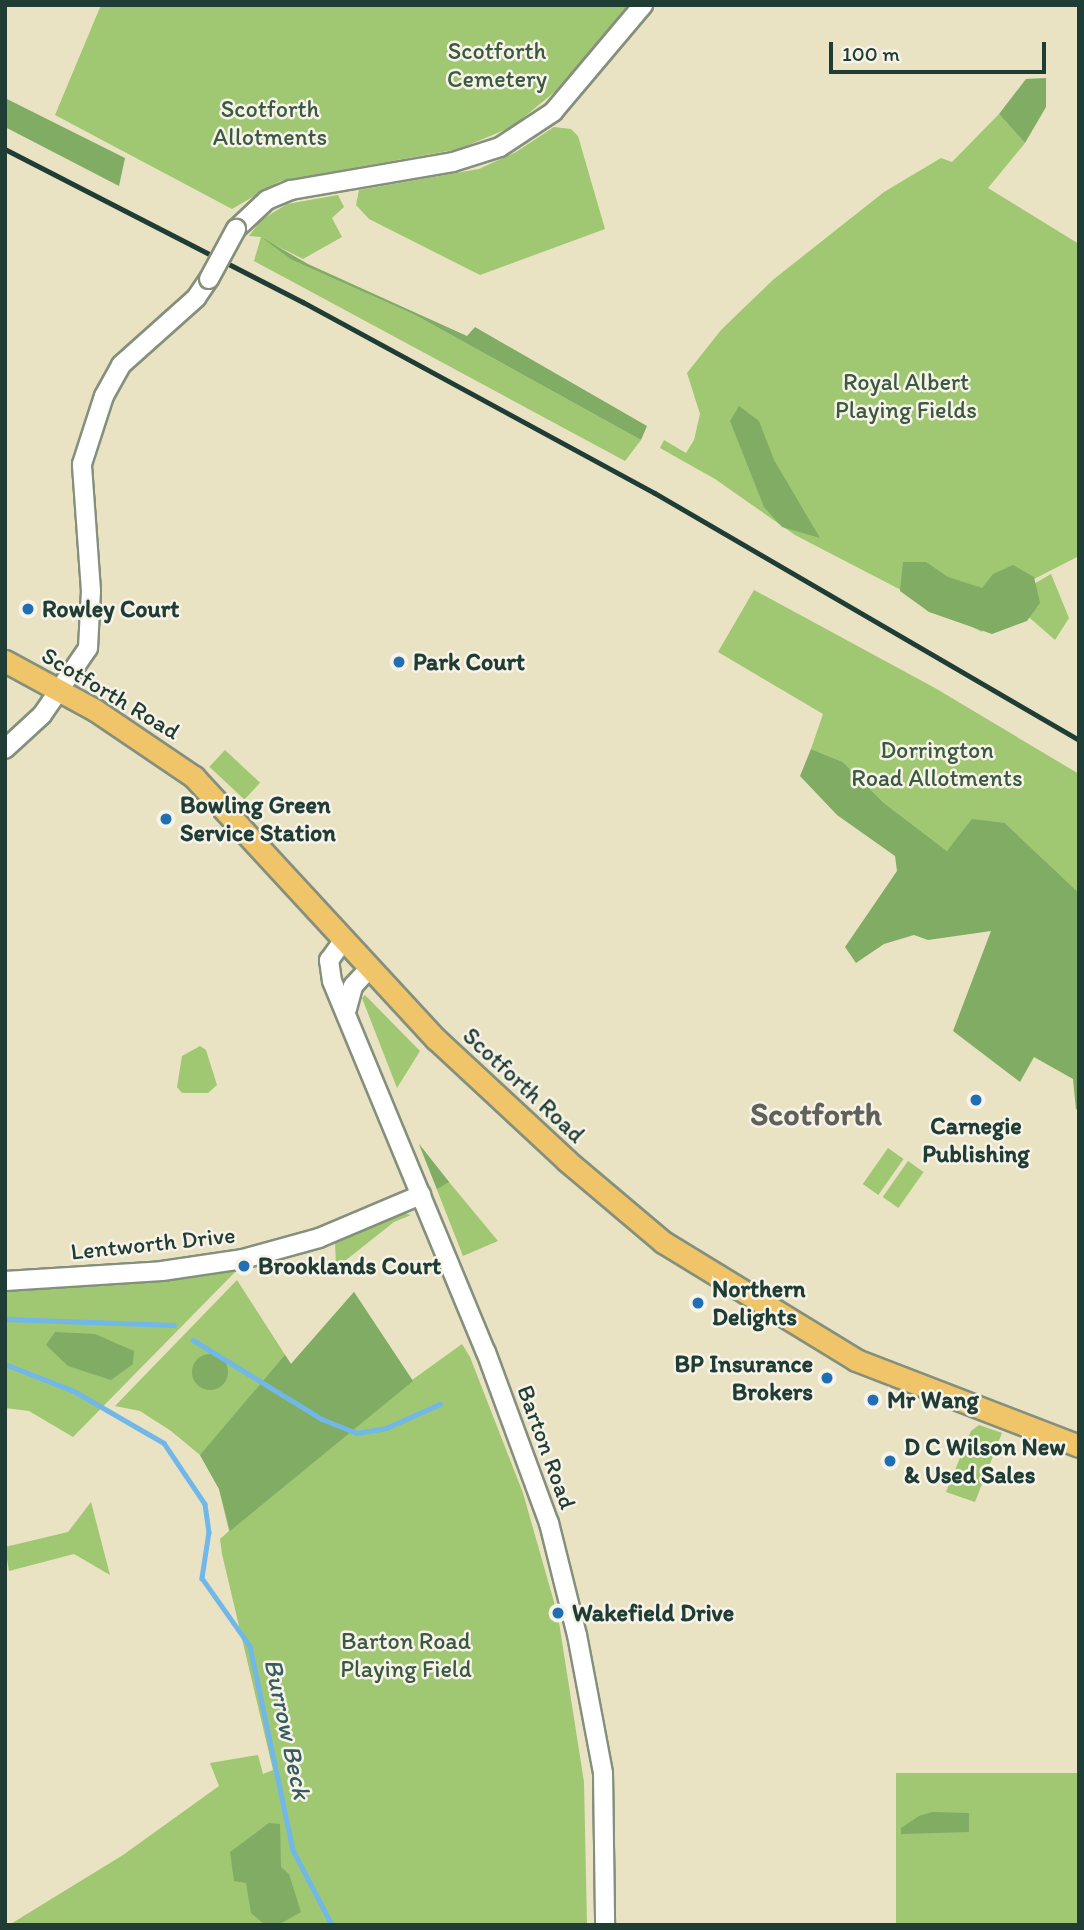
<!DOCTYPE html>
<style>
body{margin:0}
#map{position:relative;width:1084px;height:1930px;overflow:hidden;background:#e9e3c3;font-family:Itim,sans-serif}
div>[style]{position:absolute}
.green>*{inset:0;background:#a0c772;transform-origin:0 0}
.forest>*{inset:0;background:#80ac64}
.round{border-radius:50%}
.stream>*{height:4.5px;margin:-2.25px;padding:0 2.25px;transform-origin:2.25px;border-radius:2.25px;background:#71b7e8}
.roads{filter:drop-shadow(2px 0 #84907c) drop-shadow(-2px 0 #84907c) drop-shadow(0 2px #84907c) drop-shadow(0 -2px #84907c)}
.minor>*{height:18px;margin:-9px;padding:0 9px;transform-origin:9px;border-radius:9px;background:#fff}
.major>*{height:21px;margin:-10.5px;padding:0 10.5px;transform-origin:10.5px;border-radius:10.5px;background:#f0c469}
.rail>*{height:4.5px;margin:-2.25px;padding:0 2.25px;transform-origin:2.25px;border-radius:2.25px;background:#1f3d34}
.bridges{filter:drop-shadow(2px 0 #84907c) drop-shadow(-2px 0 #84907c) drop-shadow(0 2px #84907c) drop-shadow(0 -2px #84907c)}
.minor-bridge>*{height:18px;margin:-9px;padding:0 9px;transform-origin:9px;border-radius:9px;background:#fff}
.dots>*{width:19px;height:19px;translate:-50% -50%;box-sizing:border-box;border:4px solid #f7f3e8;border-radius:50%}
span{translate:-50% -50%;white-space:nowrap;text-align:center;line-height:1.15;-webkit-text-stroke:5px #f7f3e8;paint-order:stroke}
.park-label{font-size:24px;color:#395940}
.poi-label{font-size:24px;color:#1f3d34;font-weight:700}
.left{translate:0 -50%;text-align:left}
.right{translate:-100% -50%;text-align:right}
.street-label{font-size:24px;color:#1f3d34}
.water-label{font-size:26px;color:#345c61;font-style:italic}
.district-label{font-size:32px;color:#60615a;font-weight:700}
.frame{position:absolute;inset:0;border:7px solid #1f3d34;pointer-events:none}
.scale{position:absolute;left:829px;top:42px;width:217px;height:32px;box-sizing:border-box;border:4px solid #1f3d34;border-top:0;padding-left:9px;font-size:21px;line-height:24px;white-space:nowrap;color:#1f3d34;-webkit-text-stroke:5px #f7f3e8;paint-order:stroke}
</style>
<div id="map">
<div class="green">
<i style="clip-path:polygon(101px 5px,630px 5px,563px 85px,512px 127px,459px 149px,280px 181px,232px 209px,55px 115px)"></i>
<i style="clip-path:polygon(999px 114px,1025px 143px,988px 188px,1079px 244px,1079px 556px,1005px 594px,986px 616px,982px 632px,795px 535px,715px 479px,660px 448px,664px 440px,686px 453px,694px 440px,700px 414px,687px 373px,721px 330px,774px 279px,884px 192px,941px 158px,952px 162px)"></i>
<i style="clip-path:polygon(554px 127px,571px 129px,578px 136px,605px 229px,480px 275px,369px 219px,356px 205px,359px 190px,479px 169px,516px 152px)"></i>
<i style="clip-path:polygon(338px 195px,344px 207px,332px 218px,342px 237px,303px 259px,275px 245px,292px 260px,415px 315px,641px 440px,625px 461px,254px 261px,261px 237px,249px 236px,261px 220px,287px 204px)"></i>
<i style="clip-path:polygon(1051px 574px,1069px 618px,1055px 640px,1008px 599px)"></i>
<i style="clip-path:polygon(754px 590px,935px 688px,1079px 774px,1079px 893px,1005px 823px,947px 851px,884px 803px,843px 762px,811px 749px,823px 714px,718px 652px)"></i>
<i style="left:225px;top:750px;width:48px;height:23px;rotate:43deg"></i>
<i style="clip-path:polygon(365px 995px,420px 1051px,397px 1088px,362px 998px)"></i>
<i style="clip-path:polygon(200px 1046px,206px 1050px,217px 1085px,208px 1093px,182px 1093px,177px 1087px,182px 1056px)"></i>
<i style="clip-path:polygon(419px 1144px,449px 1182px,498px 1241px,463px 1256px)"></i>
<i style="left:888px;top:1148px;width:19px;height:44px;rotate:35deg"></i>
<i style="left:908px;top:1161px;width:19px;height:44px;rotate:35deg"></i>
<i style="clip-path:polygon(402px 1213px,411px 1215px,394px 1222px,336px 1268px,335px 1241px)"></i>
<i style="clip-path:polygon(239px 1268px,73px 1437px,29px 1411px,5px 1408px,5px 1291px)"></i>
<i style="clip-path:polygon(237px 1280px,291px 1364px,354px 1292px,412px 1380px,462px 1344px,470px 1357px,523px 1493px,558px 1616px,584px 1782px,587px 1925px,9px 1925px,123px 1855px,219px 1786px,210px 1763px,258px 1755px,263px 1774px,273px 1770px,222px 1554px,220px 1539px,229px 1531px,219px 1489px,200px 1455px,171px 1431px,140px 1411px,115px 1406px)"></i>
<i style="clip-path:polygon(979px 1425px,1002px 1433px,975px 1502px,946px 1492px,971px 1431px)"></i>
<i style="clip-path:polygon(91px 1502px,110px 1575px,74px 1554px,9px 1571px,5px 1547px,68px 1532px)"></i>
<i style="left:1079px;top:1773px;width:152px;height:183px;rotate:90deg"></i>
</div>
<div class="forest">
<i style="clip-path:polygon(1046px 78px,1046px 107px,1025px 143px,999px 114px,1026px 79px)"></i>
<i style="clip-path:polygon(5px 98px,125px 158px,119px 186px,5px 127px)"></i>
<i style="clip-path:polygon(261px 237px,308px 264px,467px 336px,475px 327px,647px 426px,641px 440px,415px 315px,292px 260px)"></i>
<i style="clip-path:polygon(739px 406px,759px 421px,774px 460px,820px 538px,782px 527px,764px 507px,730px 421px)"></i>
<i style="clip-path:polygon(903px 562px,926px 562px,948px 577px,982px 588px,993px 574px,1013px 565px,1034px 577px,1040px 603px,1027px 621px,992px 634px,929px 612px,900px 591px)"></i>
<i style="clip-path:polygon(811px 749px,843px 762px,884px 803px,947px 851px,972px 819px,1005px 823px,1079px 893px,1079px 1105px,1076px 1110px,1073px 1079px,1034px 1057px,1020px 1082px,953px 1031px,991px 931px,928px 940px,914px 935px,884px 944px,856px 963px,845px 947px,897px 871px,895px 856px,837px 815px,800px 776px)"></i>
<i style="clip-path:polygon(419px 1144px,449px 1182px,437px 1189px)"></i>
<i style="clip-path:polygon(354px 1292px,413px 1381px,230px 1531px,219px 1489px,200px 1455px,285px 1355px,291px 1364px)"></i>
<i style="clip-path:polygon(55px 1332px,95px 1334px,134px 1351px,133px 1364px,111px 1380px,68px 1366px,46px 1345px)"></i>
<i class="round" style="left:192px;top:1354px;width:36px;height:36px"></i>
<i style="clip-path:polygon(932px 1812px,969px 1813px,969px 1832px,901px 1834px,901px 1828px,919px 1816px)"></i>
<i style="clip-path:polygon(269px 1823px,280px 1824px,281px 1867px,289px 1874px,301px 1912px,278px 1925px,265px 1925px,251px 1913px,246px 1883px,234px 1881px,230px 1852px)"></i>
</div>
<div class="stream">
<i style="left:5px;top:1319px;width:169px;rotate:2deg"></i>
<i style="left:193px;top:1340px;width:151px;rotate:31.5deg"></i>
<i style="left:322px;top:1419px;width:37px;rotate:22deg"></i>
<i style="left:356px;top:1433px;width:30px;rotate:-9deg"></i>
<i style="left:386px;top:1428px;width:59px;rotate:-24deg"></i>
<i style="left:5px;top:1364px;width:74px;rotate:21.4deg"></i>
<i style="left:74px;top:1391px;width:104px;rotate:30deg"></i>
<i style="left:164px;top:1443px;width:73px;rotate:56.1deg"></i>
<i style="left:205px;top:1504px;width:28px;rotate:82deg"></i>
<i style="left:209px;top:1532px;width:47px;rotate:98.7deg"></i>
<i style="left:202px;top:1578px;width:83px;rotate:54.8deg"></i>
<i style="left:250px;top:1646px;width:208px;rotate:78.1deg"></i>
<i style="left:293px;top:1850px;width:85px;rotate:62.5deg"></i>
</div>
<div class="roads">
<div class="minor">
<i style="left:236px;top:229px;width:42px;rotate:-43.1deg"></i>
<i style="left:267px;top:200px;width:26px;rotate:-23deg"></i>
<i style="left:291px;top:190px;width:164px;rotate:-9.8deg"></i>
<i style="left:453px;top:162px;width:49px;rotate:-17.7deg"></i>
<i style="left:500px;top:147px;width:64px;rotate:-33.4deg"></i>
<i style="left:553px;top:112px;width:140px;rotate:-49.9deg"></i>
<i style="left:5px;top:749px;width:50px;rotate:-42.6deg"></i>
<i style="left:42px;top:715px;width:81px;rotate:-55.5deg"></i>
<i style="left:88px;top:648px;width:57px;rotate:-87deg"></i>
<i style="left:91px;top:591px;width:127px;rotate:-94.1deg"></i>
<i style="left:82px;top:464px;width:71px;rotate:-72.1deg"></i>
<i style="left:104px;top:396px;width:35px;rotate:-61deg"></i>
<i style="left:121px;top:365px;width:101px;rotate:-41.8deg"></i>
<i style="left:196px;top:298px;width:23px;rotate:-56deg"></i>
<i style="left:343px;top:941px;width:24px;rotate:126deg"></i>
<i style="left:329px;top:960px;width:21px;rotate:82deg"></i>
<i style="left:332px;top:981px;width:402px;rotate:67.5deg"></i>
<i style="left:486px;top:1352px;width:182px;rotate:69.8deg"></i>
<i style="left:549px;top:1523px;width:115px;rotate:76deg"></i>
<i style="left:577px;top:1635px;width:140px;rotate:79.3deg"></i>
<i style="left:603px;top:1773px;width:152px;rotate:89.2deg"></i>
<i style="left:347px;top:1009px;width:24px;rotate:-75deg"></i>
<i style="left:353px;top:986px;width:23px;rotate:-47deg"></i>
<i style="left:5px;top:1281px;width:157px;rotate:-3.6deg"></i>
<i style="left:162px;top:1271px;width:82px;rotate:-8.4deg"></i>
<i style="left:243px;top:1259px;width:79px;rotate:-15.4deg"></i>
<i style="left:319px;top:1238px;width:111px;rotate:-22.9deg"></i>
</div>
<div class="major">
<i style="left:5px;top:661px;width:102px;rotate:28.6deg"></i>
<i style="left:95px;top:710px;width:120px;rotate:34.1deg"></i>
<i style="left:194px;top:777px;width:357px;rotate:47.3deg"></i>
<i style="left:436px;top:1039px;width:178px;rotate:42.9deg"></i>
<i style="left:566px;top:1160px;width:127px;rotate:40.2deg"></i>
<i style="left:663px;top:1242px;width:226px;rotate:31.4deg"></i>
<i style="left:856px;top:1360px;width:239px;rotate:21.1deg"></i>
</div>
</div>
<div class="rail">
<i style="left:5px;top:149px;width:335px;rotate:27.2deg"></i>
<i style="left:303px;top:302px;width:400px;rotate:28.5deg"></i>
<i style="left:655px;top:493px;width:491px;rotate:30.2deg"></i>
</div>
<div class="bridges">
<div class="minor-bridge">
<i style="left:209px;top:279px;width:57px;rotate:-61.6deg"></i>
</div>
</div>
<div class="dots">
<i style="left:28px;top:609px;background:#1f6fb2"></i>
<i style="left:399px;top:662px;background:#1f6fb2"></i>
<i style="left:166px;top:819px;background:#1f6fb2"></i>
<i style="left:976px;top:1100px;background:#1f6fb2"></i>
<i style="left:244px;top:1266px;background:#1f6fb2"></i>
<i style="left:698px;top:1303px;background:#1f6fb2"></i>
<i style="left:827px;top:1378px;background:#1f6fb2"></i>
<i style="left:873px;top:1400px;background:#1f6fb2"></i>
<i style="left:890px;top:1461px;background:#1f6fb2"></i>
<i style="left:558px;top:1613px;background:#1f6fb2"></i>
</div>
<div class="park-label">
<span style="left:497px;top:65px">Scotforth<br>Cemetery</span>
<span style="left:270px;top:123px">Scotforth<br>Allotments</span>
<span style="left:906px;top:396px">Royal Albert<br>Playing Fields</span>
<span style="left:937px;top:764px">Dorrington<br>Road Allotments</span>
<span style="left:406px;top:1655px">Barton Road<br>Playing Field</span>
</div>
<div class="poi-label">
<span class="left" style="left:42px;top:609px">Rowley Court</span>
<span class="left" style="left:413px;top:662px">Park Court</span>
<span class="left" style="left:180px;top:819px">Bowling Green<br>Service Station</span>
<span style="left:976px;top:1140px">Carnegie<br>Publishing</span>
<span class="left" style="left:258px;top:1266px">Brooklands Court</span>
<span class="left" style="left:712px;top:1303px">Northern<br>Delights</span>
<span class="right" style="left:813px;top:1378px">BP Insurance<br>Brokers</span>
<span class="left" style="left:887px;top:1400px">Mr Wang</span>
<span class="left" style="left:904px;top:1461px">D C Wilson New<br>&amp; Used Sales</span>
<span class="left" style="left:572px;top:1613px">Wakefield Drive</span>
</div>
<div class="street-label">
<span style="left:111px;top:693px;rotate:31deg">Scotforth Road</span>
<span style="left:524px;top:1085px;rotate:43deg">Scotforth Road</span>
<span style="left:153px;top:1243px;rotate:-6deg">Lentworth Drive</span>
<span style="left:547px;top:1447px;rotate:70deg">Barton Road</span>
</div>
<div class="water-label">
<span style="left:287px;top:1729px;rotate:78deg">Burrow Beck</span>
</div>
<div class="district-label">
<span style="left:816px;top:1114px">Scotforth</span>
</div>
<div class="frame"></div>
<div class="scale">100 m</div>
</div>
